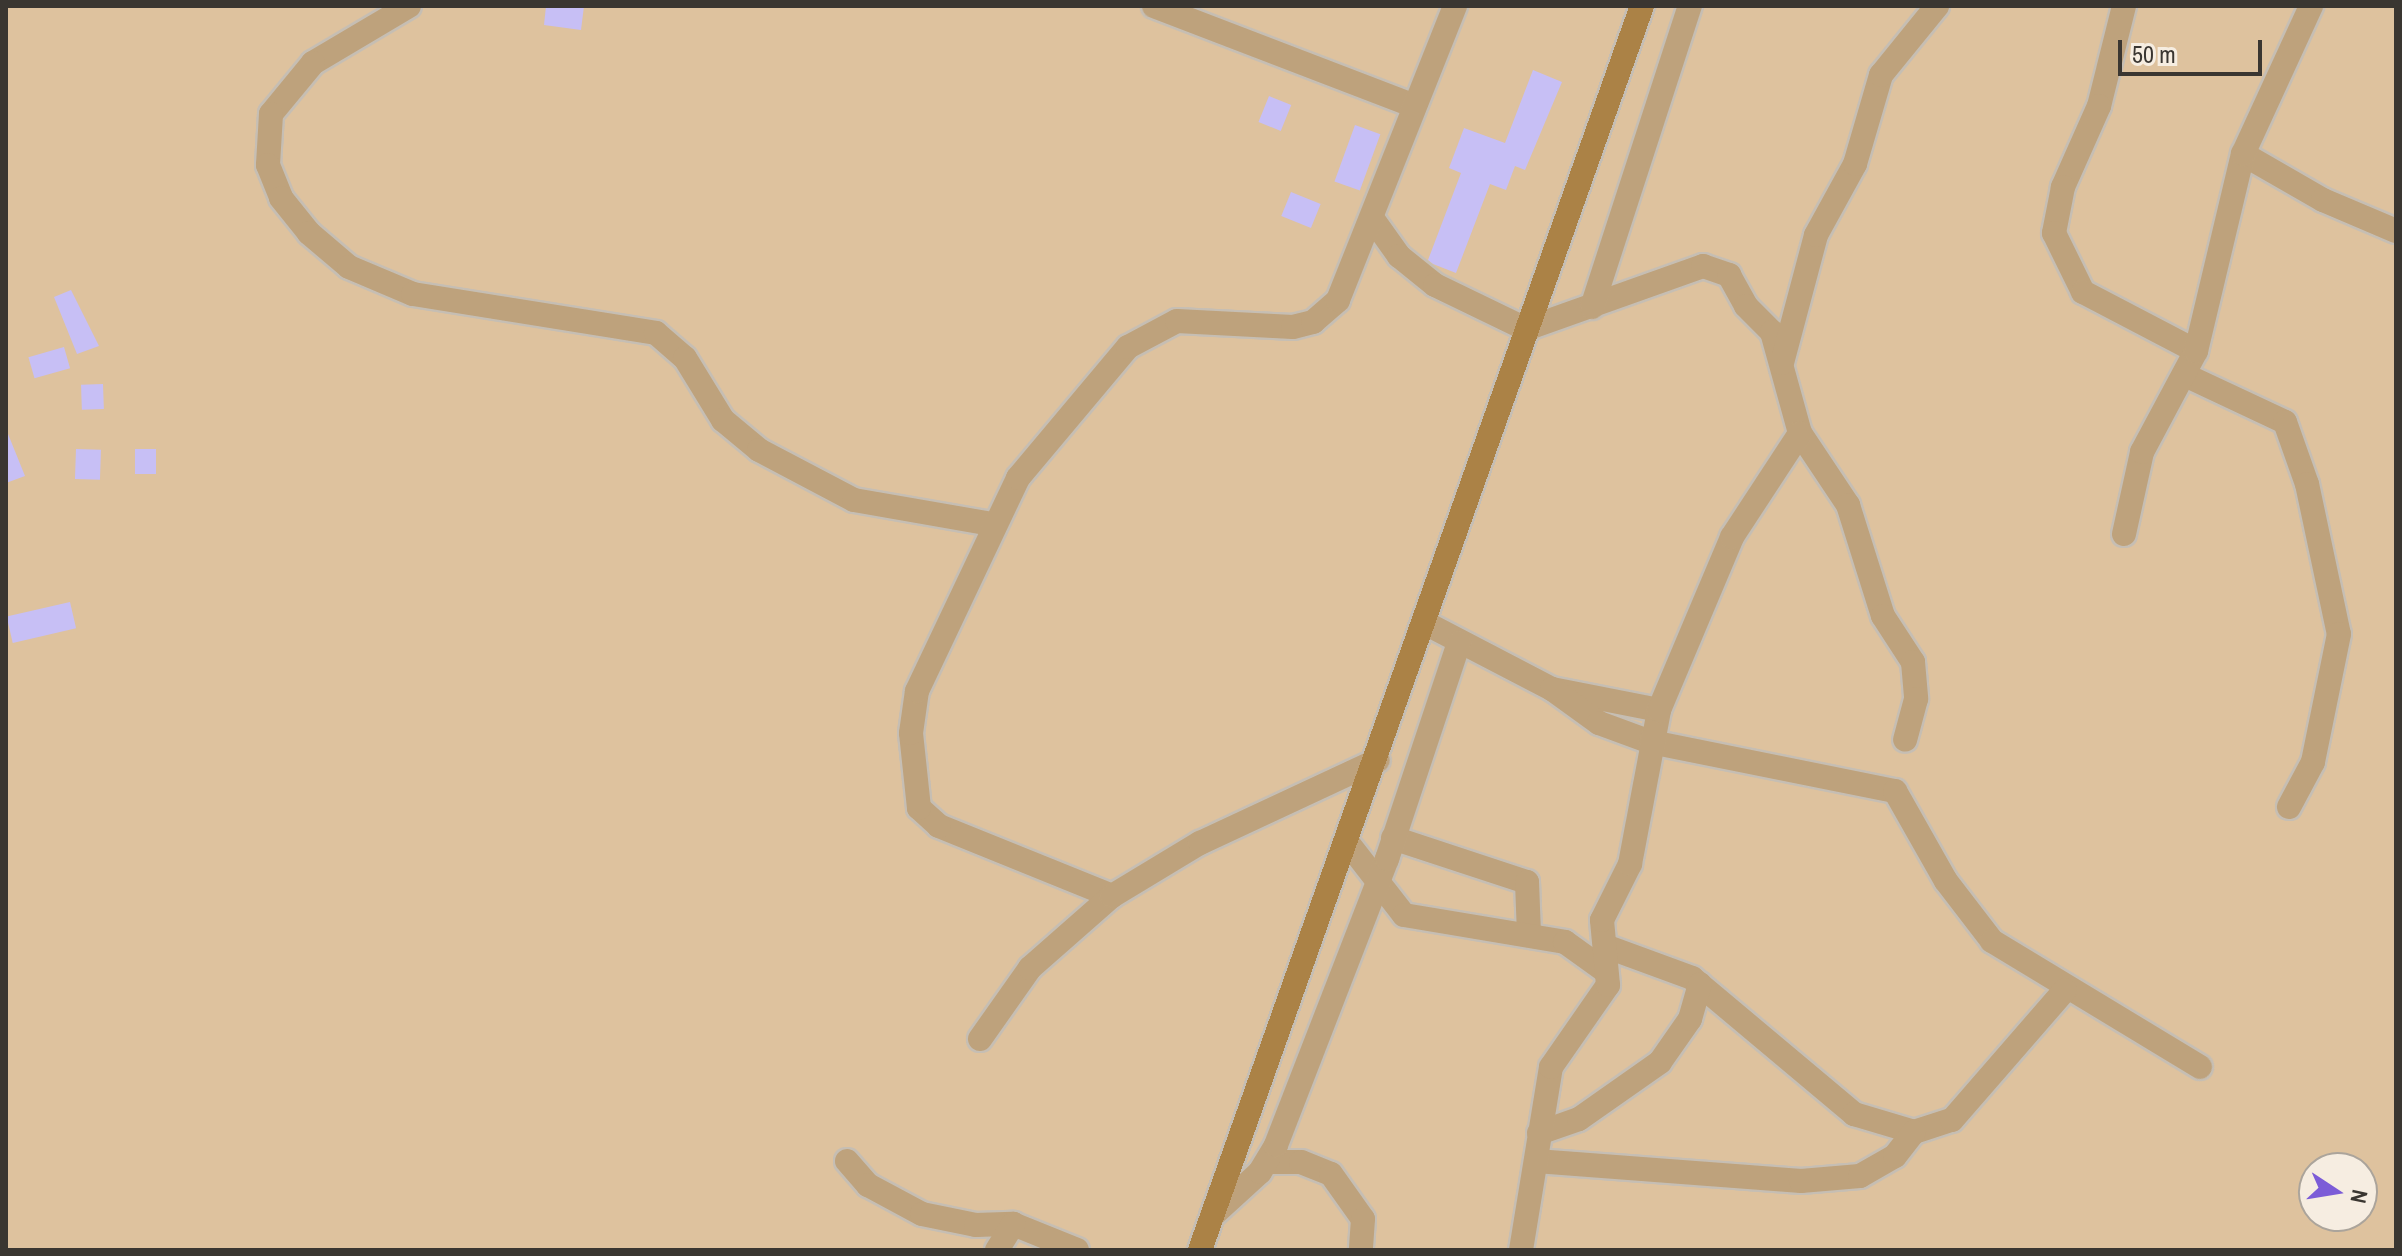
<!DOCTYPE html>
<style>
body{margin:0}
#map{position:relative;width:2402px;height:1256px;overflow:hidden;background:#e9e0d4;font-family:"Archivo Narrow",sans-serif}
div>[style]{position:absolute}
.green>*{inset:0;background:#dec29e}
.building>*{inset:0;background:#c7bff5;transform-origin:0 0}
.roads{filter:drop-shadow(2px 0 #c6beb3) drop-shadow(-2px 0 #c6beb3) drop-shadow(0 2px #c6beb3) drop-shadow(0 -2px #c6beb3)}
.street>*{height:24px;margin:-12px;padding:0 12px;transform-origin:12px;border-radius:12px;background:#bea27c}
.secondary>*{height:24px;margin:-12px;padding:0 12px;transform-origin:12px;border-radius:12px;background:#ab8246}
span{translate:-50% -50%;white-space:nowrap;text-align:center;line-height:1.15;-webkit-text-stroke:6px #f6ede1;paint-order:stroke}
.frame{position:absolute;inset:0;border:8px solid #3a3631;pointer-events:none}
.north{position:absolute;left:2298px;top:1152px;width:80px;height:80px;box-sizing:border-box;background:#f6ede1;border:2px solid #aba49b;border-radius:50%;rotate:102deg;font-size:22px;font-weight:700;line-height:32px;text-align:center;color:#3a3631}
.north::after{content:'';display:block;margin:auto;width:28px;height:36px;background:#7c5cd7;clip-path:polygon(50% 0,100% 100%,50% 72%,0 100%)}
.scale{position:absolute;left:2118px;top:40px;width:144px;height:36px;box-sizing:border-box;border:4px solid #3a3631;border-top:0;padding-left:10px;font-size:24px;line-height:28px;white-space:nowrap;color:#3a3631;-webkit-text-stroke:6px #f6ede1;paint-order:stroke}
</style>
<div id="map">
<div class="green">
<i style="clip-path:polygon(evenodd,6px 6px,2396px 6px,2396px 1250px,6px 1250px,6px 6px,2314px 1168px,2362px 1168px,2362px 1216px,2314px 1216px,2314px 1168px)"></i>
</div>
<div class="building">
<i style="clip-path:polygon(546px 6px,584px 6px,581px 30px,544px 25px)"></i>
<i style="clip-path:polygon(1533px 70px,1562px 82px,1525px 170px,1515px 166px,1506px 190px,1490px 184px,1456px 273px,1433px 264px,1428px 260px,1461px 173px,1449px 168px,1464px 128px,1505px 143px)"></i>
<i style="left:1269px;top:96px;width:24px;height:28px;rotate:22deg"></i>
<i style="left:1355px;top:125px;width:27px;height:60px;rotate:20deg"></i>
<i style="left:1291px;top:192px;width:32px;height:26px;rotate:22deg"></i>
<i style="clip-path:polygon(71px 290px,99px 346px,77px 354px,54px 297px)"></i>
<i style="left:64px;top:347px;width:22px;height:37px;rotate:74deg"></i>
<i style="left:103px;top:384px;width:25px;height:22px;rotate:88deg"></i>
<i style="clip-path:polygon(6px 429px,25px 476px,6px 483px)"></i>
<i style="left:76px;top:449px;width:25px;height:30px;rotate:2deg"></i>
<i style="left:135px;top:449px;width:21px;height:25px"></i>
<i style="left:70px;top:602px;width:27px;height:65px;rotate:77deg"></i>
</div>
<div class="roads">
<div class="street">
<i style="left:409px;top:6px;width:112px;rotate:149.3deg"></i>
<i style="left:313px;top:63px;width:66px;rotate:129.5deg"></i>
<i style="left:271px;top:114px;width:51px;rotate:93.4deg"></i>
<i style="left:268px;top:165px;width:35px;rotate:68deg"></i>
<i style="left:281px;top:198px;width:45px;rotate:51.3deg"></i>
<i style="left:309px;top:233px;width:52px;rotate:40.4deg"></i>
<i style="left:349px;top:267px;width:69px;rotate:22.9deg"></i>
<i style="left:413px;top:294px;width:246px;rotate:9.1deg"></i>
<i style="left:656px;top:333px;width:38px;rotate:41deg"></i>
<i style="left:685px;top:358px;width:73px;rotate:58.5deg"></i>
<i style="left:723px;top:420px;width:47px;rotate:39.8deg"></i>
<i style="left:759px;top:450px;width:107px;rotate:27.8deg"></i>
<i style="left:854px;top:500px;width:139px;rotate:9.9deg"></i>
<i style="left:1154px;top:6px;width:279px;rotate:21deg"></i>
<i style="left:2124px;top:6px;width:103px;rotate:104deg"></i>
<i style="left:2099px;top:106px;width:89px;rotate:114deg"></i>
<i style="left:2063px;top:187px;width:47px;rotate:101.1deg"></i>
<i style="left:2054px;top:233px;width:66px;rotate:63.8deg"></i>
<i style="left:2083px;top:292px;width:127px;rotate:27.6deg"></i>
<i style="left:2243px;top:154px;width:92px;rotate:29.9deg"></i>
<i style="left:2323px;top:200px;width:79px;rotate:23deg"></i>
<i style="left:1372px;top:218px;width:47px;rotate:54.6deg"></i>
<i style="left:1399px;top:256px;width:46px;rotate:38.9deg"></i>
<i style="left:1435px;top:285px;width:101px;rotate:25.8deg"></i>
<i style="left:1526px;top:329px;width:188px;rotate:-19.6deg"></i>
<i style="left:1703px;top:266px;width:28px;rotate:19deg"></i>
<i style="left:1729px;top:275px;width:35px;rotate:61deg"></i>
<i style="left:1746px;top:306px;width:37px;rotate:45deg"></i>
<i style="left:1772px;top:332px;width:105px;rotate:74.5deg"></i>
<i style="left:1800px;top:433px;width:87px;rotate:56.3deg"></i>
<i style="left:1848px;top:505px;width:116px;rotate:72.5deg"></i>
<i style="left:1883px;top:616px;width:55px;rotate:56.9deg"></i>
<i style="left:1913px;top:662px;width:37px;rotate:85deg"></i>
<i style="left:1916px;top:699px;width:42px;rotate:105deg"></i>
<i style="left:1592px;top:307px;width:317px;rotate:-72deg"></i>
<i style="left:1782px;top:363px;width:132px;rotate:-75.1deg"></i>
<i style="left:1816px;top:235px;width:81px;rotate:-61.2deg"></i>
<i style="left:1855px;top:164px;width:93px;rotate:-73.7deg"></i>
<i style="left:1881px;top:75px;width:89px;rotate:-50.9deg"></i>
<i style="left:2187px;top:376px;width:108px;rotate:25.1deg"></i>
<i style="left:2285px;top:422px;width:66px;rotate:70.5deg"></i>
<i style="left:2307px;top:484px;width:153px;rotate:78deg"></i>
<i style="left:2339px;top:634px;width:131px;rotate:101.5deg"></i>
<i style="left:2313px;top:762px;width:51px;rotate:118.1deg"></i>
<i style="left:2124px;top:534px;width:84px;rotate:-77.6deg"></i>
<i style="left:2142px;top:452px;width:115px;rotate:-61.9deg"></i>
<i style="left:2196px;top:351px;width:203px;rotate:-76.6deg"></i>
<i style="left:2243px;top:154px;width:163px;rotate:-65.3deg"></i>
<i style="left:1427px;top:624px;width:141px;rotate:27.5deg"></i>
<i style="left:1552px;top:689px;width:109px;rotate:11.1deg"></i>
<i style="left:1552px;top:689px;width:58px;rotate:35.9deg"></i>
<i style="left:1599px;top:723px;width:55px;rotate:20.1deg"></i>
<i style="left:1651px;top:742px;width:249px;rotate:11.4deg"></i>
<i style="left:1895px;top:791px;width:103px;rotate:60.5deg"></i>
<i style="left:1946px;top:881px;width:76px;rotate:52.5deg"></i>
<i style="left:1992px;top:941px;width:243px;rotate:31.2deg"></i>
<i style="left:1393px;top:838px;width:141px;rotate:18.2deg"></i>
<i style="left:1527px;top:882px;width:52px;rotate:87.8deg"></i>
<i style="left:1348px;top:843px;width:91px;rotate:52.1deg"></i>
<i style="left:1404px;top:915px;width:163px;rotate:9.5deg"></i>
<i style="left:1565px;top:942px;width:48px;rotate:35.7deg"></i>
<i style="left:1112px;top:896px;width:187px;rotate:-158deg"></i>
<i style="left:939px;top:826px;width:27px;rotate:-138deg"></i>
<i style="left:919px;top:808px;width:75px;rotate:-96.1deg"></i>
<i style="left:911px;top:733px;width:42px;rotate:-81.9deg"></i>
<i style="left:917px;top:691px;width:236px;rotate:-64.6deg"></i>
<i style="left:1018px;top:478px;width:171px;rotate:-50deg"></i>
<i style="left:1128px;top:347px;width:55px;rotate:-28deg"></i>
<i style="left:1177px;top:321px;width:116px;rotate:3deg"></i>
<i style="left:1293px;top:327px;width:21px;rotate:-14deg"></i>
<i style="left:1313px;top:322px;width:33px;rotate:-41deg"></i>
<i style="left:1338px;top:300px;width:316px;rotate:-68.3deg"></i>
<i style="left:1605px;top:946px;width:93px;rotate:20.2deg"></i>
<i style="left:1692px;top:978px;width:212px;rotate:40deg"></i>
<i style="left:1854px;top:1114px;width:63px;rotate:16.7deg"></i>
<i style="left:1914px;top:1132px;width:40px;rotate:-18deg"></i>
<i style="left:1952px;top:1120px;width:172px;rotate:-49deg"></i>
<i style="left:980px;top:1039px;width:87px;rotate:-54.8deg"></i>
<i style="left:1030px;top:968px;width:109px;rotate:-41.3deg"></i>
<i style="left:1112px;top:896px;width:103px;rotate:-31.1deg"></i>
<i style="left:1200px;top:843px;width:196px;rotate:-25deg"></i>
<i style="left:1539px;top:1133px;width:42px;rotate:-19.3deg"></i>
<i style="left:1579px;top:1119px;width:99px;rotate:-35.1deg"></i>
<i style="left:1660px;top:1062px;width:52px;rotate:-55.1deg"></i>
<i style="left:1690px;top:1019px;width:36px;rotate:-74deg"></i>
<i style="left:847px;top:1161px;width:32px;rotate:49deg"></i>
<i style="left:868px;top:1185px;width:61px;rotate:28.2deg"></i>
<i style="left:922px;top:1214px;width:55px;rotate:11.5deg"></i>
<i style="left:976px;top:1225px;width:37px;rotate:-2deg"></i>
<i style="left:1013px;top:1224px;width:69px;rotate:22.1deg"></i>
<i style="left:1536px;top:1161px;width:266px;rotate:4.3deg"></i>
<i style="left:1801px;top:1181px;width:59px;rotate:-4.8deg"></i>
<i style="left:1860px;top:1176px;width:40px;rotate:-29.7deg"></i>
<i style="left:1895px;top:1156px;width:31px;rotate:-52deg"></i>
<i style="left:1267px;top:1162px;width:34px"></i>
<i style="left:1301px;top:1162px;width:32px;rotate:22deg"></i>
<i style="left:1331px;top:1174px;width:55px;rotate:54.6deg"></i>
<i style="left:1363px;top:1219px;width:31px;rotate:94deg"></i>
<i style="left:1212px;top:1216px;width:65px;rotate:-42.5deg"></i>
<i style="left:1260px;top:1172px;width:31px;rotate:-59deg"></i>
<i style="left:1276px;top:1145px;width:307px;rotate:-68.8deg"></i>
<i style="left:1387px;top:859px;width:228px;rotate:-71.6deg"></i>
<i style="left:997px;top:1250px;width:31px;rotate:-58deg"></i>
<i style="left:1521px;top:1250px;width:185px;rotate:-80.7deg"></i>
<i style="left:1551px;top:1067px;width:100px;rotate:-55.2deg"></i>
<i style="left:1608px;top:985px;width:65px;rotate:-95.3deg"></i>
<i style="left:1602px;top:920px;width:63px;rotate:-63.4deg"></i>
<i style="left:1630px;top:864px;width:157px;rotate:-79.3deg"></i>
<i style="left:1659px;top:710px;width:188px;rotate:-67.1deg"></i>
<i style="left:1732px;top:537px;width:124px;rotate:-56.8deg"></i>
</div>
<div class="secondary">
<i style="left:1200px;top:1250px;width:1320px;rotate:-70.44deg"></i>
</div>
</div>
<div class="frame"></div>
<div class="north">N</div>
<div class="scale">50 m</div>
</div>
